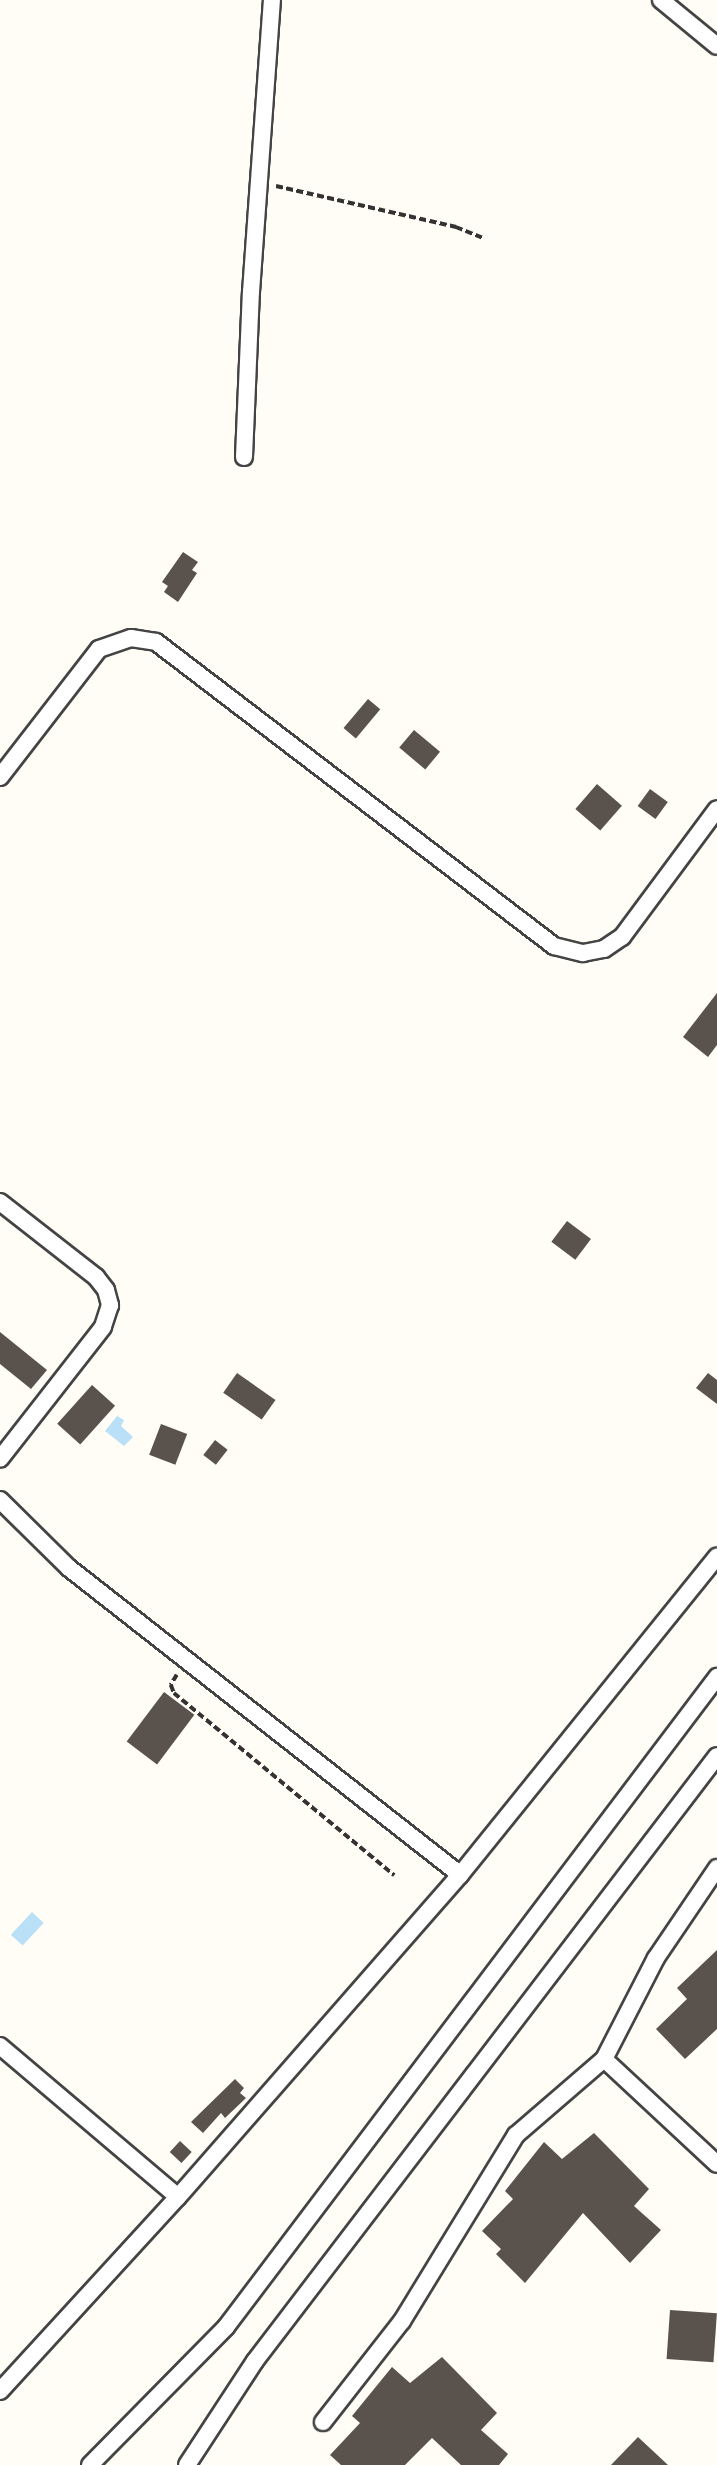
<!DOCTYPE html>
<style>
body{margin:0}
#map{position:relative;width:717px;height:2465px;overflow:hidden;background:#fffdf5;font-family:"Playfair Display",serif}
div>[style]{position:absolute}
.water>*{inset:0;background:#b9e0f7;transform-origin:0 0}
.building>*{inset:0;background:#5a524d;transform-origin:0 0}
.path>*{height:3.5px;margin-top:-1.75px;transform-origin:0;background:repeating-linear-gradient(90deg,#333 0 7px,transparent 0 10.5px)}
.roads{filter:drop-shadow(2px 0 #444) drop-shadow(-2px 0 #444) drop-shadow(0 2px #444) drop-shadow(0 -2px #444)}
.minor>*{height:16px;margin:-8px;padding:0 8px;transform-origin:8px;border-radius:8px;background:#fff}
span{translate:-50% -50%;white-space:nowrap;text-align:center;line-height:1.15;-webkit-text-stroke:7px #fff;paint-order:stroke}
</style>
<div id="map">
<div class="water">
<i style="clip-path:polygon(117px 1416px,124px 1420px,121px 1426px,133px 1437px,124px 1446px,105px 1431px)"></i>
<i style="left:32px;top:1912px;width:16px;height:31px;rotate:43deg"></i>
</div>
<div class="building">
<i style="clip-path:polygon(183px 552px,198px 562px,192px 570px,197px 573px,178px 602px,164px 592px,168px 586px,162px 582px)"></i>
<i style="left:368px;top:699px;width:16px;height:38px;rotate:40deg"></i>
<i style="left:414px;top:730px;width:34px;height:23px;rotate:40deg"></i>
<i style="left:597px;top:784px;width:33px;height:33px;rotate:41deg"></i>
<i style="left:650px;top:789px;width:22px;height:21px;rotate:36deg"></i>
<i style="clip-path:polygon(717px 993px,717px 1045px,708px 1057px,683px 1037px)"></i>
<i style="left:567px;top:1221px;width:30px;height:26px;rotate:37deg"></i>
<i style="clip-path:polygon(0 1332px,47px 1370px,31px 1389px,0 1364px)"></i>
<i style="left:237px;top:1373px;width:47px;height:24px;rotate:35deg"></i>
<i style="clip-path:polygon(708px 1373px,717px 1380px,717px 1404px,696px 1388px)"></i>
<i style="left:92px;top:1385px;width:31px;height:52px;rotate:42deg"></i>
<i style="left:161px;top:1424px;width:28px;height:33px;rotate:21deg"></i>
<i style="left:215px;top:1440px;width:16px;height:19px;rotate:38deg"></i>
<i style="left:164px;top:1692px;width:38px;height:62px;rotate:37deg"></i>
<i style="clip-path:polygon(717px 1950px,717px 2029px,685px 2059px,656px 2029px,687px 1999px,677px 1988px)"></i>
<i style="clip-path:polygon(235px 2079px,244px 2088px,240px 2093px,246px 2098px,225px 2118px,221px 2113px,203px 2133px,191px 2122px)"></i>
<i style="clip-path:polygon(594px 2133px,649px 2189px,634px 2206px,661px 2230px,630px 2263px,583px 2213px,525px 2283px,496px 2254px,501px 2249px,482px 2231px,513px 2199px,505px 2191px,544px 2142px,562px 2159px)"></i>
<i style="left:180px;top:2141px;width:16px;height:15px;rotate:43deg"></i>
<i style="left:670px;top:2310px;width:47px;height:49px;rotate:4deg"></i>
<i style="clip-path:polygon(442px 2357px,497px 2413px,481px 2430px,508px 2454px,499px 2465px,461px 2465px,432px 2438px,405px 2465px,341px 2465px,330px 2455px,360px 2423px,352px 2416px,392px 2367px,410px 2383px)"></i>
<i style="clip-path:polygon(638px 2437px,668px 2465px,611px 2465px)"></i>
</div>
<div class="path">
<i style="left:276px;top:186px;width:185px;rotate:12.8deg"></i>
<i style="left:456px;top:227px;width:31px;rotate:22deg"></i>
<i style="left:177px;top:1675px;width:12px;rotate:121deg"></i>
<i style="left:171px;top:1685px;width:9px;rotate:69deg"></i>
<i style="left:174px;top:1693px;width:286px;rotate:39.6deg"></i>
</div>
<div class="roads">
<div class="minor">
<i style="left:661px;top:0;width:72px;rotate:39.4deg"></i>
<i style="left:244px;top:457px;width:165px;rotate:-87.6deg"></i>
<i style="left:251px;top:292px;width:293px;rotate:-85.9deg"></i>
<i style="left:0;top:777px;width:162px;rotate:-52.3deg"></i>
<i style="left:99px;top:649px;width:34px;rotate:-19deg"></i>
<i style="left:131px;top:638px;width:25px;rotate:9deg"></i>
<i style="left:156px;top:642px;width:501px;rotate:37.37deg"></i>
<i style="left:554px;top:946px;width:30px;rotate:14deg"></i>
<i style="left:583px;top:953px;width:21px;rotate:-11deg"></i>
<i style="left:604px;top:949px;width:22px;rotate:-34deg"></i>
<i style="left:622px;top:937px;width:159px;rotate:-53.4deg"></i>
<i style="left:0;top:1202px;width:122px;rotate:38deg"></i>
<i style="left:96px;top:1277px;width:16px;rotate:52deg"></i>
<i style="left:106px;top:1290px;width:16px;rotate:75deg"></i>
<i style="left:110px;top:1305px;width:23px;rotate:108deg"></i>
<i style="left:103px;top:1327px;width:167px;rotate:128deg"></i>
<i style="left:0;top:1500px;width:97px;rotate:44.6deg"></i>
<i style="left:69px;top:1568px;width:497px;rotate:38.1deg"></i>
<i style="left:717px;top:1868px;width:109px;rotate:124.1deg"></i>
<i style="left:656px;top:1958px;width:114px;rotate:117.2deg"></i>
<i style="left:604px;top:2059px;width:154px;rotate:42.9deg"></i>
<i style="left:0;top:2046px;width:233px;rotate:40.3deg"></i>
<i style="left:0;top:2391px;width:263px;rotate:-47.5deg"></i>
<i style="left:178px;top:2197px;width:428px;rotate:-48.8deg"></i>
<i style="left:460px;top:1875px;width:409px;rotate:-51.1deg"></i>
<i style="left:323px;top:2422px;width:128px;rotate:-52deg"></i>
<i style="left:402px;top:2321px;width:218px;rotate:-58.5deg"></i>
<i style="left:516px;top:2135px;width:116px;rotate:-40.8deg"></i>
<i style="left:90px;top:2465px;width:194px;rotate:-45.4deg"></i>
<i style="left:226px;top:2327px;width:815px;rotate:-52.93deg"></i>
<i style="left:187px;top:2465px;width:124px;rotate:-56.8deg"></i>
<i style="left:255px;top:2361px;width:761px;rotate:-52.63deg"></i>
</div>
</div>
</div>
